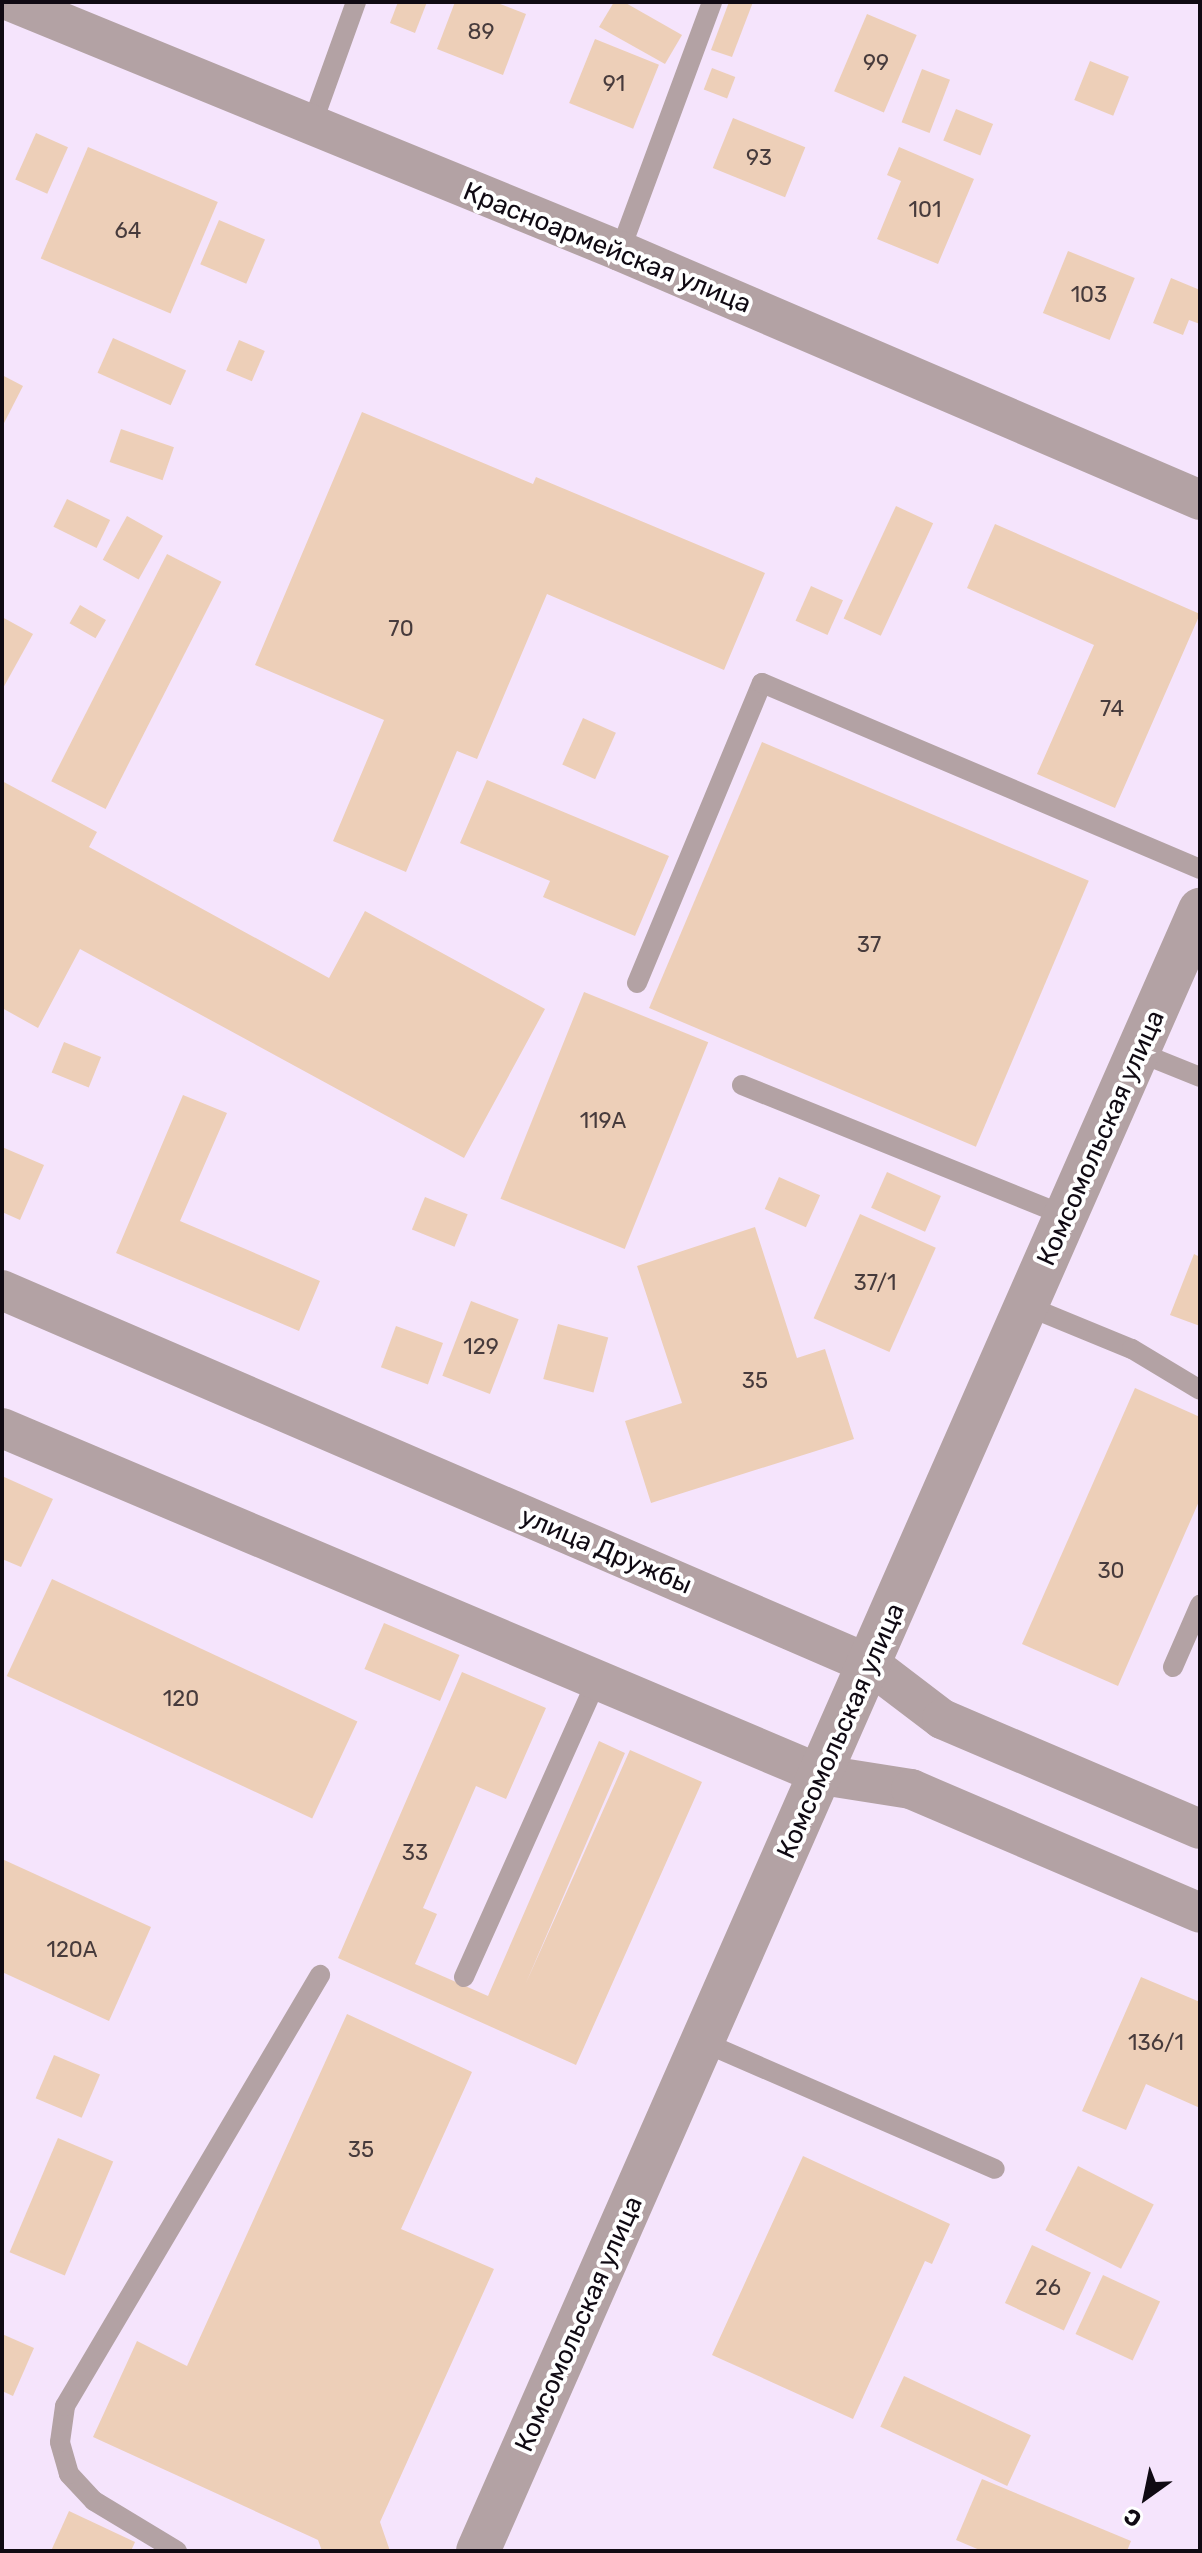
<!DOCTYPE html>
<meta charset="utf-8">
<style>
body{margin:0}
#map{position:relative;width:1202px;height:2553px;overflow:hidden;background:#f5e4fc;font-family:Rubik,sans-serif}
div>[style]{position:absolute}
.building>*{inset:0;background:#edcfb8;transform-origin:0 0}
.service>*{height:20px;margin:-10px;padding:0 10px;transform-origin:10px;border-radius:10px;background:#b3a2a4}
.minor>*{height:40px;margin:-20px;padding:0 20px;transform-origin:20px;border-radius:20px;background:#b3a2a4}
.tertiary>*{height:44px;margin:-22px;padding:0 22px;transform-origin:22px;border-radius:22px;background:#b3a2a4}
span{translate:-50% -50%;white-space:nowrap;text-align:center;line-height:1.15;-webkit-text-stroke:8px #fff;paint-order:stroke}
.number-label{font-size:22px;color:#473b3c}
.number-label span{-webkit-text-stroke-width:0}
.street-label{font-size:26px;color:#100a13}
.frame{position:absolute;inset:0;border:4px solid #100a13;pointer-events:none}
.north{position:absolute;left:1106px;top:2457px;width:80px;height:80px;-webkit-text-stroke:6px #fff;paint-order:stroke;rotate:213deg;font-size:22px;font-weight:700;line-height:32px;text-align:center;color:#100a13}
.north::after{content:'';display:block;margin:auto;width:28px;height:36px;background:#100a13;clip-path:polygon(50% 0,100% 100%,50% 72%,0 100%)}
</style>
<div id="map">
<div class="building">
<i style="clip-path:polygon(398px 2px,427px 2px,415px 33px,390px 23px)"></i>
<i style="clip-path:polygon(455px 2px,495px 2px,526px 14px,503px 75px,437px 49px)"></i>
<i style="clip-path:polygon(614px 2px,624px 2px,682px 35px,665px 64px,599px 27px)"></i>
<i style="clip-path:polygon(729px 2px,753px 2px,732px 57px,711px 50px)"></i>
<i style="left:867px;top:14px;width:54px;height:84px;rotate:23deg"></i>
<i style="left:595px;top:39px;width:69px;height:69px;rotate:22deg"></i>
<i style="left:1090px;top:61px;width:42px;height:42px;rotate:22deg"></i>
<i style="left:712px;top:68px;width:25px;height:23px;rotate:21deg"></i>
<i style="left:922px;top:69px;width:30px;height:57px;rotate:21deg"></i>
<i style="left:956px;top:109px;width:40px;height:34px;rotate:22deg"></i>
<i style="left:733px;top:118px;width:78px;height:54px;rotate:22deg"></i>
<i style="left:36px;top:133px;width:35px;height:51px;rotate:24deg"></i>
<i style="left:88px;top:147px;width:141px;height:121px;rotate:23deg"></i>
<i style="clip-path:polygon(899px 147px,974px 179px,938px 264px,877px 239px,901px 181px,887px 175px)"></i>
<i style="left:219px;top:220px;width:50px;height:48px;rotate:23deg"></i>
<i style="left:1068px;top:251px;width:72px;height:67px;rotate:22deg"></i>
<i style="clip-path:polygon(1171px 278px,1200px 290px,1200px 324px,1189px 320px,1183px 335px,1153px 323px)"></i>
<i style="left:113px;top:338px;width:80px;height:38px;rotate:24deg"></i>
<i style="left:239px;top:340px;width:28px;height:33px;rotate:23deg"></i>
<i style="clip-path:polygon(2px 375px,23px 386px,2px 427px)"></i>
<i style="clip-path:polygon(362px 412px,533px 484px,536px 477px,765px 573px,724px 670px,547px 594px,477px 759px,457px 751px,406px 872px,333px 841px,384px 720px,255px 665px)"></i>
<i style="left:121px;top:429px;width:56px;height:35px;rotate:19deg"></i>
<i style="left:67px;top:499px;width:48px;height:31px;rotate:26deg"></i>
<i style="left:896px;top:506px;width:41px;height:124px;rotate:25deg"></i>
<i style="left:127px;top:516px;width:41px;height:50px;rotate:29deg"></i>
<i style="clip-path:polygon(995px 524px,1200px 614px,1115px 808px,1037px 774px,1094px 645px,967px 588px)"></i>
<i style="left:167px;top:554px;width:61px;height:255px;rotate:27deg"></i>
<i style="left:811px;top:586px;width:35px;height:38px;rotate:24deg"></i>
<i style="left:80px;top:605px;width:30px;height:21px;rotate:30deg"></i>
<i style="clip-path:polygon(2px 617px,33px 634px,2px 690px)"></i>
<i style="left:583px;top:718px;width:36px;height:51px;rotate:24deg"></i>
<i style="left:762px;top:742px;width:355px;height:289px;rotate:23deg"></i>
<i style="clip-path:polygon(487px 780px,669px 856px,635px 936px,543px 897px,550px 881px,460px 843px)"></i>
<i style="clip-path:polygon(2px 781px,97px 832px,89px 847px,329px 978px,365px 911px,545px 1009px,464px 1158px,80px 949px,38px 1028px,2px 1008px)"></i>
<i style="left:584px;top:992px;width:134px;height:223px;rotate:22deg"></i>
<i style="left:64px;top:1042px;width:40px;height:33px;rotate:22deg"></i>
<i style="clip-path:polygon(183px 1095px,227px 1113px,180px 1221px,320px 1281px,299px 1331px,116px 1253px)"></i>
<i style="clip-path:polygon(2px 1147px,44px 1165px,20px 1220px,2px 1212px)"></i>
<i style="left:887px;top:1172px;width:59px;height:39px;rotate:24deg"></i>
<i style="left:779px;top:1177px;width:45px;height:35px;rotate:24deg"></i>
<i style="left:425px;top:1197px;width:46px;height:35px;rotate:22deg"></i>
<i style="left:860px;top:1214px;width:83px;height:114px;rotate:24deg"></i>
<i style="clip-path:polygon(755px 1227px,797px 1358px,825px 1349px,854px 1439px,651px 1503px,625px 1421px,682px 1403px,637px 1266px)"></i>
<i style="clip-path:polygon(1194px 1254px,1200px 1257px,1200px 1326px,1170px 1315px)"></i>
<i style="left:471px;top:1301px;width:51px;height:80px;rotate:21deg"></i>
<i style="left:558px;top:1324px;width:52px;height:57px;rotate:15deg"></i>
<i style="left:396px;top:1326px;width:50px;height:44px;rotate:20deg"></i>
<i style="clip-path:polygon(1135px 1388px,1200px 1417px,1200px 1499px,1118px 1686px,1022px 1644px)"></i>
<i style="clip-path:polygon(2px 1476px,53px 1499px,21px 1567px,2px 1559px)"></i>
<i style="left:52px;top:1579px;width:337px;height:107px;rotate:25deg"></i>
<i style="left:384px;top:1623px;width:82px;height:50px;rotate:23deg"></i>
<i style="clip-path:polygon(462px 1672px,546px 1708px,506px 1799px,476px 1786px,423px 1908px,437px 1914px,415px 1964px,488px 1996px,599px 1741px,625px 1753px,526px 1983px,630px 1750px,702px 1782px,576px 2065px,338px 1958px)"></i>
<i style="clip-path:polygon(2px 1859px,151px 1927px,109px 2021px,2px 1972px)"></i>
<i style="clip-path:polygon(1141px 1977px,1200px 2002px,1200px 2108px,1146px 2084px,1126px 2130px,1082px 2111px)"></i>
<i style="clip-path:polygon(347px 2014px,472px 2072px,401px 2229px,494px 2269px,380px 2522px,390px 2551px,322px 2551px,318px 2540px,93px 2437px,137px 2341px,187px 2366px)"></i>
<i style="left:54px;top:2055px;width:50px;height:47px;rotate:23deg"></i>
<i style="left:58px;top:2138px;width:60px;height:124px;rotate:23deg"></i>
<i style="clip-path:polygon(803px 2156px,950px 2224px,932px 2264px,925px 2261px,853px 2419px,712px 2355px)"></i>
<i style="left:1078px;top:2166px;width:85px;height:72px;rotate:27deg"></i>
<i style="left:1032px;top:2245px;width:65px;height:64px;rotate:25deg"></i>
<i style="left:1103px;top:2275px;width:63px;height:65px;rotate:25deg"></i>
<i style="clip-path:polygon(2px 2334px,34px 2348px,13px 2396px,2px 2391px)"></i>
<i style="left:904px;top:2376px;width:140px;height:56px;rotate:25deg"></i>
<i style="clip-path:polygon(982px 2479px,1131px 2541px,1127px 2551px,982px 2551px,956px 2540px)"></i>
<i style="clip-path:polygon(69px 2511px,135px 2542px,131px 2551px,51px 2551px)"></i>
</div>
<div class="service">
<i style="left:311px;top:127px;width:133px;rotate:-70.2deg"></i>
<i style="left:620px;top:251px;width:265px;rotate:-69.7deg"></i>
<i style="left:637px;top:983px;width:325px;rotate:-67.4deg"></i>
<i style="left:762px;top:683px;width:476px;rotate:23deg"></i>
<i style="left:1138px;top:1052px;width:67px;rotate:22deg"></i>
<i style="left:742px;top:1085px;width:349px;rotate:22deg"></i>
<i style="left:1027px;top:1306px;width:113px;rotate:22.3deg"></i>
<i style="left:1132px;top:1349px;width:79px;rotate:31.1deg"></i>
<i style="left:1173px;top:1667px;width:68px;rotate:-66.5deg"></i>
<i style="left:464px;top:1977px;width:328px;rotate:-65.9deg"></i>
<i style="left:703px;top:2042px;width:318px;rotate:23.5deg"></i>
<i style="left:177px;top:2551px;width:97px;rotate:-148.9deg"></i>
<i style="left:94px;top:2501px;width:37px;rotate:-133deg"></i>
<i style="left:69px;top:2474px;width:33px;rotate:-106deg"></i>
<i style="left:60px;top:2442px;width:36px;rotate:-82deg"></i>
<i style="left:65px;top:2406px;width:501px;rotate:-59.39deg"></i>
</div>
<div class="minor">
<i style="left:12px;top:2px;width:657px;rotate:22.27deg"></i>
<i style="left:620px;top:251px;width:631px;rotate:23.23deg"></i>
<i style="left:2px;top:1290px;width:946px;rotate:23.34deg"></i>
<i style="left:871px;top:1665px;width:89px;rotate:37.3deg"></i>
<i style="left:942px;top:1719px;width:280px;rotate:23.1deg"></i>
<i style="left:2px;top:1428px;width:890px;rotate:22.94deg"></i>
<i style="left:822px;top:1775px;width:90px;rotate:8.9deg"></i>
<i style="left:911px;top:1789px;width:314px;rotate:23.2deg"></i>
</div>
<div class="tertiary">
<i style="left:478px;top:2551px;width:1793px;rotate:-66.25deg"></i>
</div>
<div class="number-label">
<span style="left:481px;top:32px">89</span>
<span style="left:876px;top:63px">99</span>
<span style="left:614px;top:84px">91</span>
<span style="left:759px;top:158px">93</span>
<span style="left:925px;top:210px">101</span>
<span style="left:128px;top:231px">64</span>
<span style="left:1089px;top:295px">103</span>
<span style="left:401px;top:629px">70</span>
<span style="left:1112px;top:709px">74</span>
<span style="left:869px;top:945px">37</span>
<span style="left:603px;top:1121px">119А</span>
<span style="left:875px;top:1283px">37/1</span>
<span style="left:481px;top:1347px">129</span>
<span style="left:755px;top:1381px">35</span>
<span style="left:1111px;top:1571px">30</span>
<span style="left:181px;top:1699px">120</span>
<span style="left:415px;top:1853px">33</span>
<span style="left:72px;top:1950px">120А</span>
<span style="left:1156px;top:2043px">136/1</span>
<span style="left:361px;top:2150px">35</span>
<span style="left:1048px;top:2288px">26</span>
</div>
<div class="street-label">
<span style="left:607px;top:248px;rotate:22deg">Красноармейская улица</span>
<span style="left:1101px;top:1138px;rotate:-66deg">Комсомольская улица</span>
<span style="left:606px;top:1551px;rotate:23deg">улица Дружбы</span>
<span style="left:841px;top:1731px;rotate:-66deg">Комсомольская улица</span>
<span style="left:579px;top:2324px;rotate:-66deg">Комсомольская улица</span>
</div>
<div class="frame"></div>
<div class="north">С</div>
</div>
